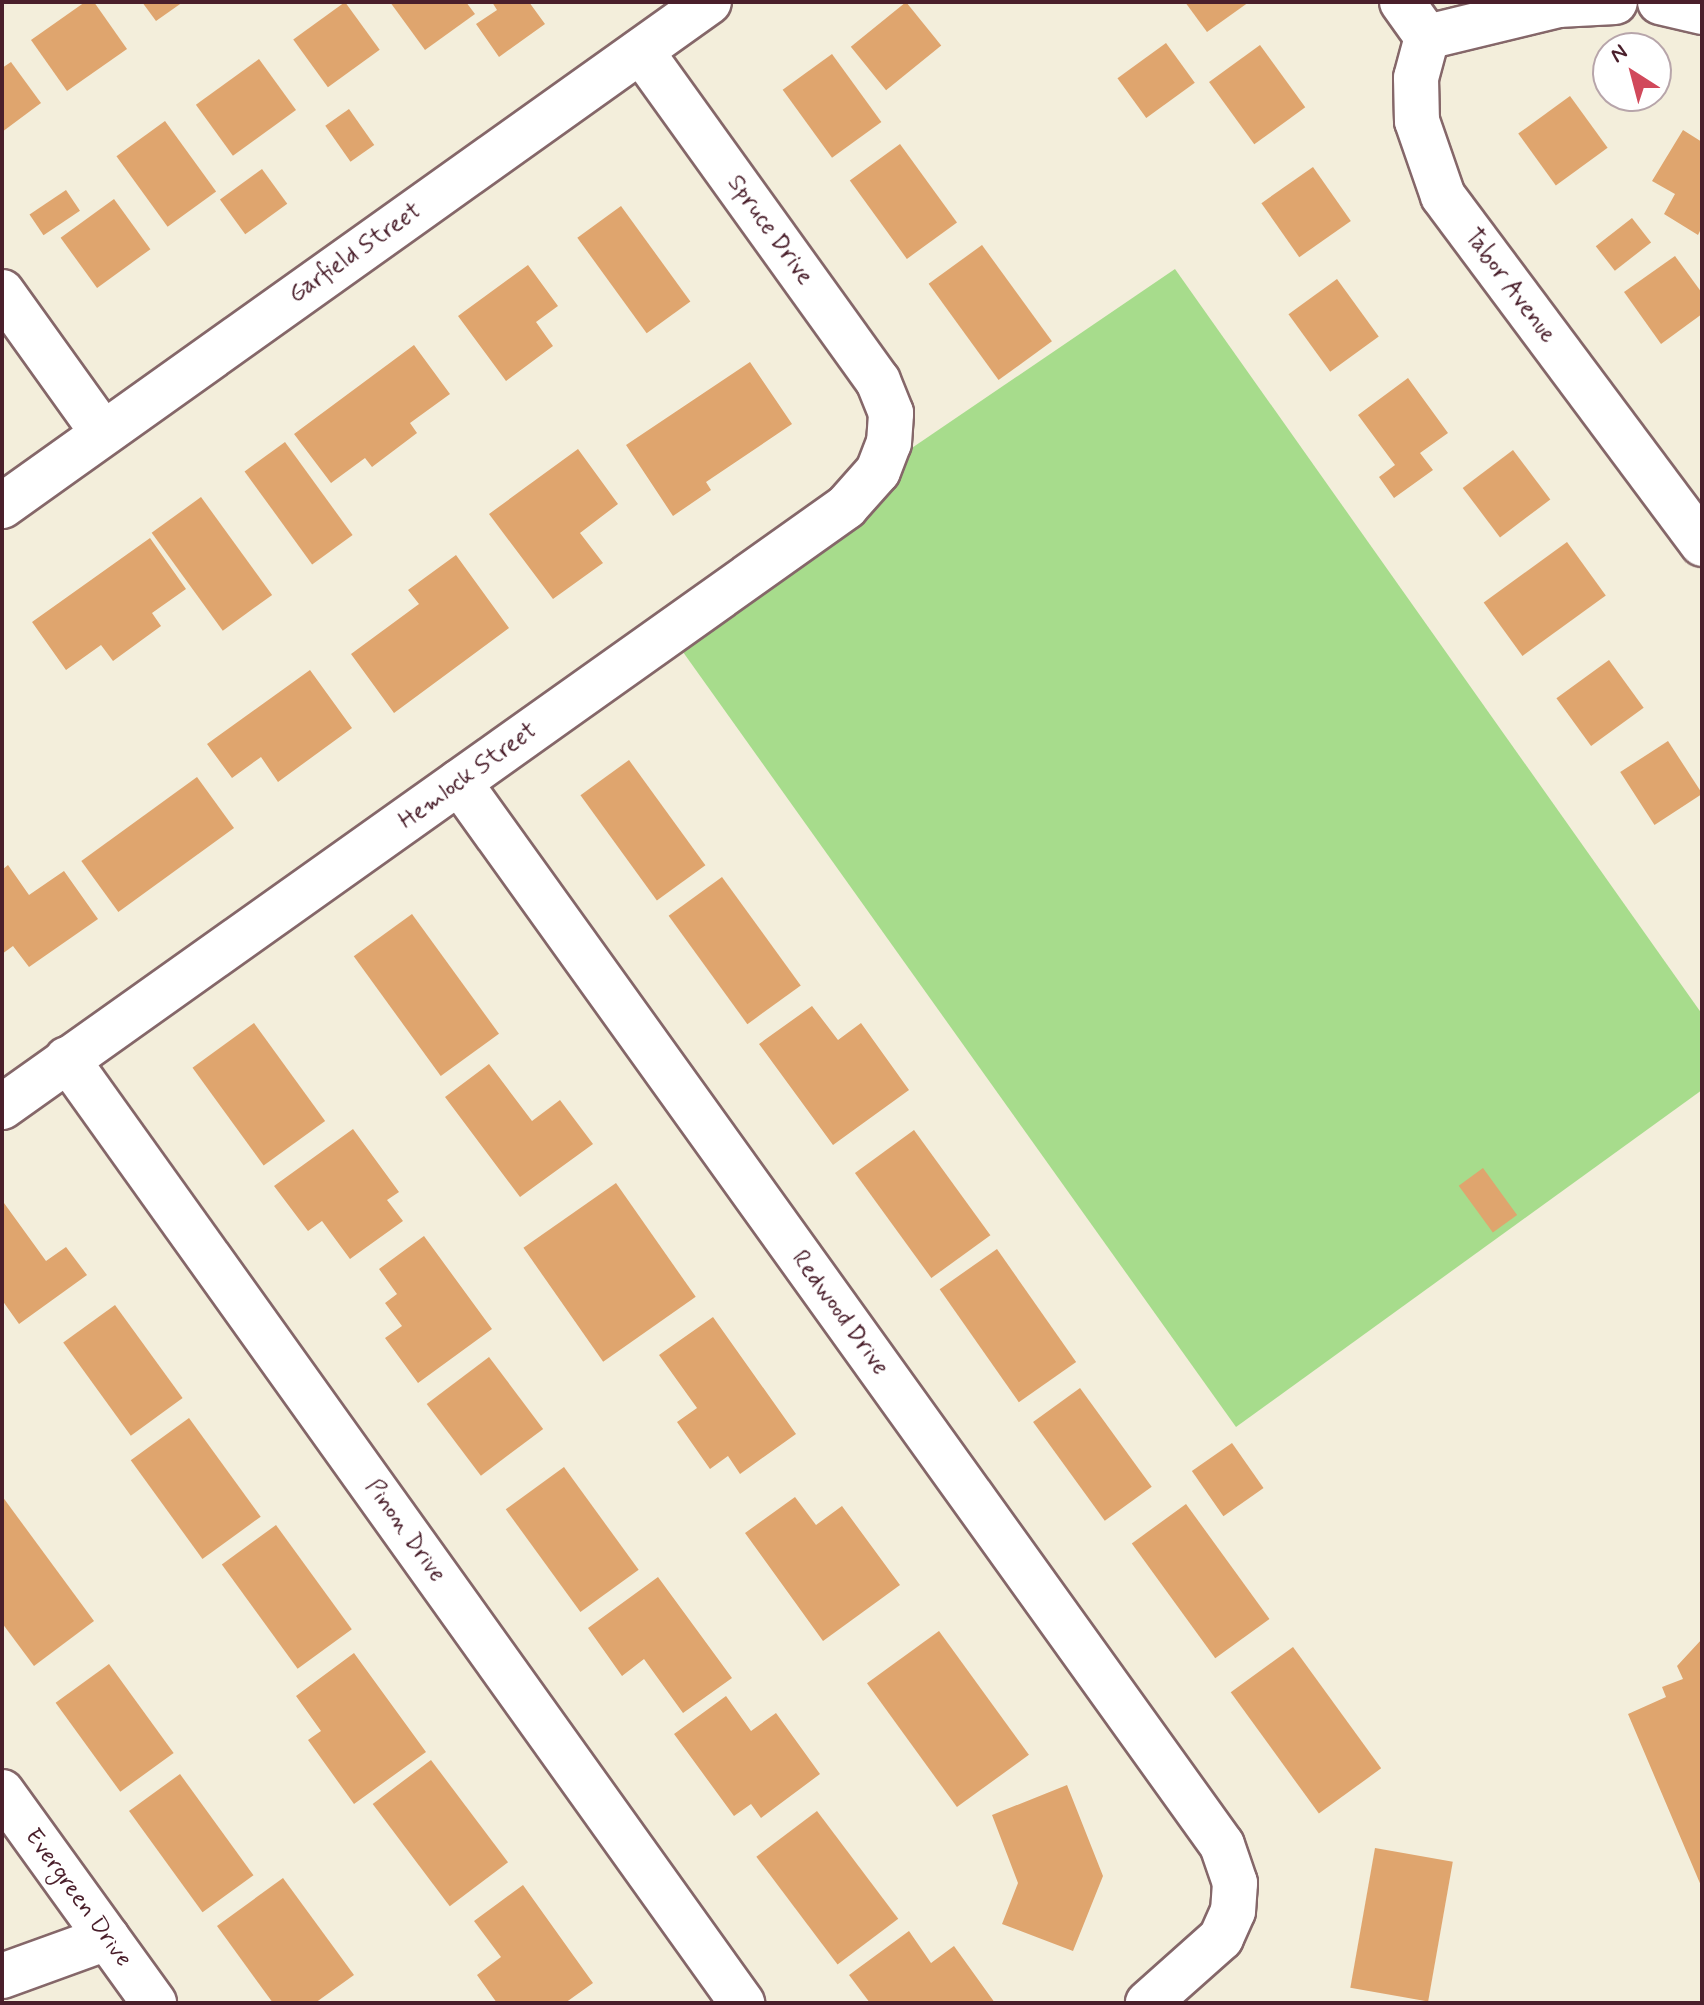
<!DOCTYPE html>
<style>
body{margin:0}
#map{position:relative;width:1704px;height:2005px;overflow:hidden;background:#f3eedb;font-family:Mynerve,sans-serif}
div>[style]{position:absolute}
.green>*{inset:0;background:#a7dc8c}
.building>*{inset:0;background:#dfa56e;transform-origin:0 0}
.roads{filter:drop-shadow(2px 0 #856769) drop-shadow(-2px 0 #856769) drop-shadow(0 2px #856769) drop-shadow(0 -2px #856769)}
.minor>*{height:44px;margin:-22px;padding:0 22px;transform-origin:22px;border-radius:22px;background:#fff}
span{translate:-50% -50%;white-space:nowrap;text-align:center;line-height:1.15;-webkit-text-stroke:6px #fff;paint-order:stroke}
.street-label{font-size:24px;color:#4a1f2b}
.frame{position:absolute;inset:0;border:4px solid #4a1f2b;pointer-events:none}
.north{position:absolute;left:1592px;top:32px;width:80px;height:80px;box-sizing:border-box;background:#fff;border:2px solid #b7a5aa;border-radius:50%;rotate:324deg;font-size:22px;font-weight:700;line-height:32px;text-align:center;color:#4a1f2b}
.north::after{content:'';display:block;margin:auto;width:28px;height:36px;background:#d1495b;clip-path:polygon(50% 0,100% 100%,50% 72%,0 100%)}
</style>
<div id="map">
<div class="green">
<i style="clip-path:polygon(1175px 269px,1702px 1014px,1702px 1090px,1236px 1427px,668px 631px,878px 471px)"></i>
</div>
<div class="building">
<i style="clip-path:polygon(85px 2px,94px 2px,127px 49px,67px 91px,31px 40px)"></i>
<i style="clip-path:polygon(142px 2px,183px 2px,156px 21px)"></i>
<i style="left:345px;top:2px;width:59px;height:64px;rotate:54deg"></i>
<i style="clip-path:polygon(390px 2px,466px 2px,475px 14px,425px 50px)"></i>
<i style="clip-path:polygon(492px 2px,529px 2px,545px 24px,499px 57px,476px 24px,497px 10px)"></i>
<i style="left:906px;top:2px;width:56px;height:71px;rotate:51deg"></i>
<i style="clip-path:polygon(1185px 2px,1249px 2px,1207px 32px)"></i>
<i style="left:1166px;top:43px;width:49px;height:60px;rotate:54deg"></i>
<i style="left:1260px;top:45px;width:77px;height:63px;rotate:54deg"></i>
<i style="left:832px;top:54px;width:84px;height:61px;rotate:54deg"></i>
<i style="left:259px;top:59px;width:63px;height:78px;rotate:54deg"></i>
<i style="clip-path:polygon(11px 62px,41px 103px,2px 132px,2px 68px)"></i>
<i style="left:1570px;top:96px;width:64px;height:64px;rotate:54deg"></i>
<i style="left:349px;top:109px;width:44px;height:29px;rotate:55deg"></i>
<i style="left:165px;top:121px;width:87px;height:60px;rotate:54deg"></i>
<i style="clip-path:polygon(1683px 130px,1702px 142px,1702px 227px,1698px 235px,1664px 214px,1675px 194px,1652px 181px)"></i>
<i style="left:900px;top:144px;width:97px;height:62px;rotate:54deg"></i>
<i style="left:1313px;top:167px;width:66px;height:63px;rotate:55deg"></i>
<i style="left:262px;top:169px;width:43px;height:52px;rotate:54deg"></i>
<i style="left:66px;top:190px;width:25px;height:44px;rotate:56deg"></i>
<i style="left:114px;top:199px;width:62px;height:66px;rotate:54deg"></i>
<i style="left:621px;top:206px;width:118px;height:54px;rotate:54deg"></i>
<i style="left:1632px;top:218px;width:31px;height:46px;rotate:52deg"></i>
<i style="left:982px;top:245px;width:119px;height:66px;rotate:54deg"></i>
<i style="clip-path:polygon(1675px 256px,1702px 293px,1702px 314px,1661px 344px,1624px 292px)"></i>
<i style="clip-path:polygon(528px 265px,558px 306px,536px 322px,553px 346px,506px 381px,458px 316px)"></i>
<i style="left:1337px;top:279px;width:71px;height:60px;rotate:54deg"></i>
<i style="clip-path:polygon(414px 345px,450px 394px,410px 423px,417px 433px,372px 467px,365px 458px,331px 483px,294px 434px)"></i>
<i style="clip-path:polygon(750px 362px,792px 424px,706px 482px,711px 490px,673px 516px,626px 445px)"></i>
<i style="clip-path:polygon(1408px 378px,1448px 433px,1420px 453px,1433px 470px,1394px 498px,1379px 477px,1395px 465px,1358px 415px)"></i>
<i style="left:285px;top:442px;width:115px;height:50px;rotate:54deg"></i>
<i style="clip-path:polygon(578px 449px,618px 504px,580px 533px,603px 563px,553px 599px,489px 514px)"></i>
<i style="left:1513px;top:450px;width:62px;height:63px;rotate:53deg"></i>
<i style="left:201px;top:497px;width:121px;height:61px;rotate:54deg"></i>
<i style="clip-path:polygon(150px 538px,186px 589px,152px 613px,161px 626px,113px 661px,101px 645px,66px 670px,32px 622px)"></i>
<i style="left:1567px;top:542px;width:66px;height:103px;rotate:54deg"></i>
<i style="clip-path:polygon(456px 555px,509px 628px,394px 713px,351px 654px,419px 604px,408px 590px)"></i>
<i style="left:1609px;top:660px;width:59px;height:65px;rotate:54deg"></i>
<i style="clip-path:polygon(310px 670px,352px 728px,278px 782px,261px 757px,232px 778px,207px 744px)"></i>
<i style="left:1668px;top:741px;width:63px;height:57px;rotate:57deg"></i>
<i style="left:629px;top:760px;width:130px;height:60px;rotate:54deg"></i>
<i style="left:197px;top:777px;width:63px;height:143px;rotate:54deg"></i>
<i style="clip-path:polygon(8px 865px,29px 895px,64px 871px,98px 919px,29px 967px,13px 946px,2px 954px,2px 870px)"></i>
<i style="left:722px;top:877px;width:134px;height:66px;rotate:54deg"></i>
<i style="left:412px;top:914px;width:148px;height:72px;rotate:54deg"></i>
<i style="clip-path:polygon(812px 1006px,838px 1040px,861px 1023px,909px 1090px,833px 1145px,759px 1044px)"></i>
<i style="left:254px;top:1023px;width:121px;height:76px;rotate:54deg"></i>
<i style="clip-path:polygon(489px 1064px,532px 1121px,560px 1100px,593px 1144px,520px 1197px,445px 1097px)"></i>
<i style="clip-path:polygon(353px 1129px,399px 1192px,387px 1200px,403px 1221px,350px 1259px,322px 1221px,308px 1231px,274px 1186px)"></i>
<i style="left:914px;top:1130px;width:130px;height:73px;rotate:54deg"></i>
<i style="left:1483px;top:1168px;width:58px;height:30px;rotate:54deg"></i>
<i style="left:616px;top:1183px;width:139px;height:113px;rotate:55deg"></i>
<i style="clip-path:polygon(4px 1203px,46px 1261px,66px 1247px,87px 1275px,19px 1324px,2px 1300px)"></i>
<i style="clip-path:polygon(424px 1236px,492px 1329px,418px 1383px,385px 1338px,402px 1326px,385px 1303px,397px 1294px,379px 1269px)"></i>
<i style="left:997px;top:1249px;width:138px;height:70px;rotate:55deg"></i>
<i style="left:115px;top:1305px;width:115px;height:64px;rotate:54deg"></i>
<i style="clip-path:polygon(713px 1317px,796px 1434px,740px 1474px,728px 1456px,710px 1469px,677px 1422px,697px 1408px,659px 1355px)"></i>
<i style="left:489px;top:1357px;width:90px;height:78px;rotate:53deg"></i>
<i style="left:1080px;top:1388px;width:122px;height:58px;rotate:54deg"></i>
<i style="left:189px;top:1418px;width:122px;height:72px;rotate:54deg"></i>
<i style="left:1232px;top:1443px;width:55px;height:49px;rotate:55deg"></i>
<i style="left:564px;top:1467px;width:127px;height:72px;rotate:54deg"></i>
<i style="clip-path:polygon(2px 1496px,94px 1621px,34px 1666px,2px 1623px)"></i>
<i style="clip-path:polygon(795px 1497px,816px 1525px,842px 1506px,900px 1585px,823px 1641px,745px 1533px)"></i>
<i style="left:1186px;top:1504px;width:142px;height:67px;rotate:54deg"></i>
<i style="left:276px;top:1525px;width:129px;height:67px;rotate:54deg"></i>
<i style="clip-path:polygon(658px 1577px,732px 1678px,683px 1713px,644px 1659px,622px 1676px,588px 1628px)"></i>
<i style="left:939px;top:1631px;width:153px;height:89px;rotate:54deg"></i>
<i style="clip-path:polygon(1702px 1639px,1702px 1888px,1628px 1714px,1666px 1697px,1662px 1687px,1683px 1679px,1677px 1666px)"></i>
<i style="left:1293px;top:1647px;width:150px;height:77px;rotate:54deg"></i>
<i style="clip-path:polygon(354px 1653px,426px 1752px,354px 1804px,308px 1740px,321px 1731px,296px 1696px)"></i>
<i style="left:109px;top:1664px;width:110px;height:66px;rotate:54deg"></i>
<i style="clip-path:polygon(726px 1696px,751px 1731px,776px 1713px,820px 1774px,761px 1818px,751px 1804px,734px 1816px,674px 1734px)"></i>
<i style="left:431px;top:1760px;width:128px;height:73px;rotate:53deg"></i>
<i style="left:180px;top:1774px;width:125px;height:63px;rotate:54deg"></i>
<i style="clip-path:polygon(1067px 1785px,1103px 1876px,1073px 1951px,1002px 1924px,1018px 1883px,992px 1815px)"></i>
<i style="left:817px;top:1811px;width:135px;height:76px;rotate:53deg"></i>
<i style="left:1375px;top:1848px;width:79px;height:142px;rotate:10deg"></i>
<i style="clip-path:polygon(283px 1878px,354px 1975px,315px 2003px,273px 2003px,217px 1926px)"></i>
<i style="clip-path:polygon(523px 1885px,593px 1983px,565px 2003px,497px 2003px,477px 1975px,501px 1957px,474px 1921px)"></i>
<i style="clip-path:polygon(909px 1931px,931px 1963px,954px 1946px,995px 2003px,870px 2003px,849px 1975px)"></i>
</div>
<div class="roads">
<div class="minor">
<i style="left:1402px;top:2px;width:43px;rotate:54.5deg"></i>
<i style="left:1427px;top:37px;width:42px;rotate:105deg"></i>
<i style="left:1416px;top:78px;width:43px;rotate:88.7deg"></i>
<i style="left:1417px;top:121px;width:79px;rotate:70.9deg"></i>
<i style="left:1443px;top:196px;width:434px;rotate:53.3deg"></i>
<i style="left:1660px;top:2px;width:43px;rotate:13.4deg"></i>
<i style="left:1427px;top:37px;width:135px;rotate:-13.7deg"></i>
<i style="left:1558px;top:5px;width:57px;rotate:-3deg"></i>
<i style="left:2px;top:292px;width:173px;rotate:54.4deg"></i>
<i style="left:2px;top:506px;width:868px;rotate:-35.48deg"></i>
<i style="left:459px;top:782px;width:1308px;rotate:54.33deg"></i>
<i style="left:1222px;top:1845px;width:40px;rotate:71.1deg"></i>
<i style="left:1235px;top:1883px;width:28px;rotate:94deg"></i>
<i style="left:1233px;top:1911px;width:30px;rotate:114deg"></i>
<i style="left:1221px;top:1938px;width:98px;rotate:138.3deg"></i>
<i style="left:67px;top:1059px;width:1161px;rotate:54.43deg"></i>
<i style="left:2px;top:1107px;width:1036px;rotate:-35.41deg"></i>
<i style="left:846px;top:507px;width:48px;rotate:-48.4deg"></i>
<i style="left:878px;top:471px;width:30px;rotate:-69deg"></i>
<i style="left:889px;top:443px;width:30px;rotate:-86deg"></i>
<i style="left:891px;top:413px;width:35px;rotate:-112deg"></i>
<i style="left:878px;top:381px;width:406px;rotate:-125.7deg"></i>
<i style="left:2px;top:1792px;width:260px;rotate:54.2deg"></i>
<i style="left:2px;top:1976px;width:112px;rotate:-19.9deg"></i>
</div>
</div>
<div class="street-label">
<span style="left:770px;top:230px;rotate:54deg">Spruce Drive</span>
<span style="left:355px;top:253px;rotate:-35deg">Garfield Street</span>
<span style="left:1510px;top:286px;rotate:53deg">Tabor Avenue</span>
<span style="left:468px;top:776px;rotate:-36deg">Hemlock Street</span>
<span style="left:840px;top:1313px;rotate:54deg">Redwood Drive</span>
<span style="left:405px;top:1531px;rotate:54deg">Pinon Drive</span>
<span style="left:78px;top:1898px;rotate:54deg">Evergreen Drive</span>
</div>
<div class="frame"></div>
<div class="north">N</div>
</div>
